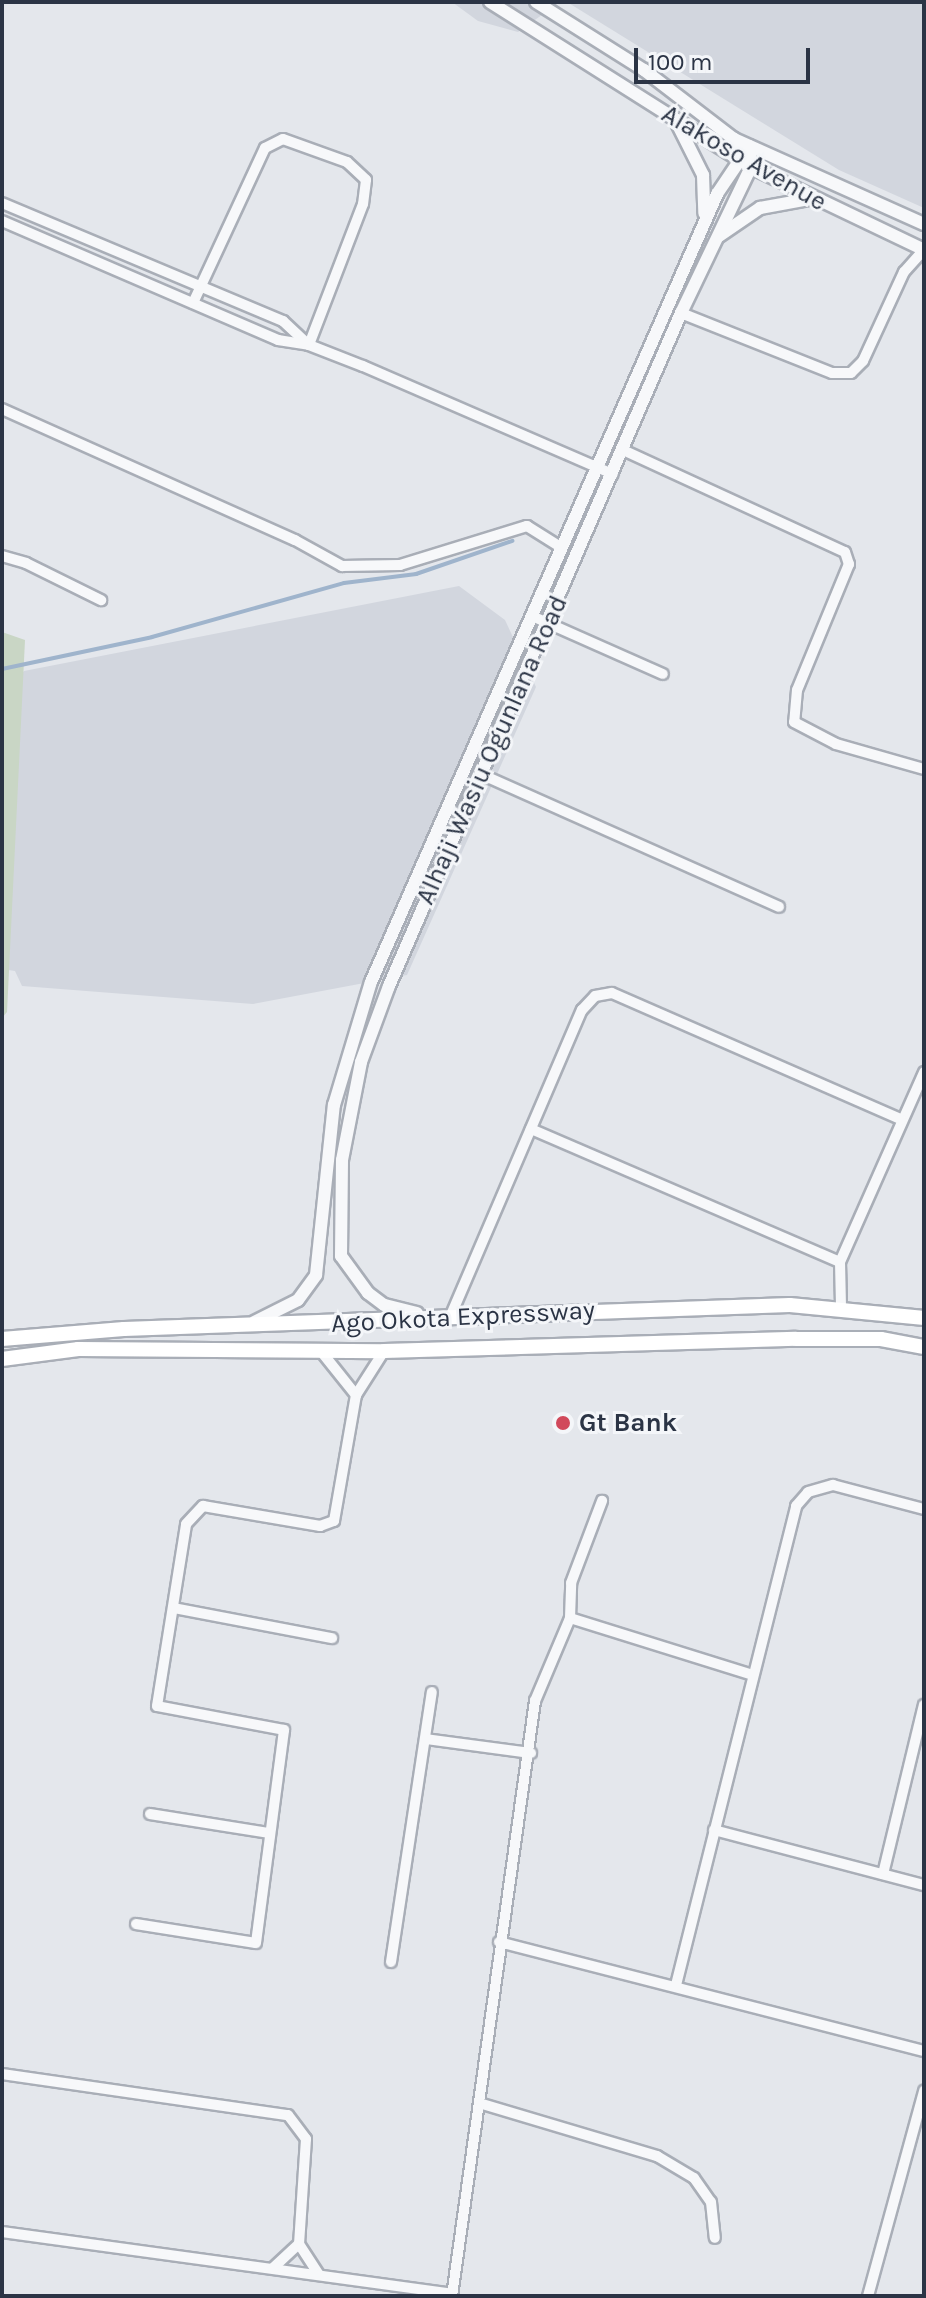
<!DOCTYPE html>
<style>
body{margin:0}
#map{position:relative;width:926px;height:2298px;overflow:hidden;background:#e4e7ec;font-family:Karla,sans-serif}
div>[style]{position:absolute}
.built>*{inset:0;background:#d2d6de}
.green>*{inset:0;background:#c9d6c5}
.stream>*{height:4px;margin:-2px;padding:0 2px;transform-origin:2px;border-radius:2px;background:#9fb4cc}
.roads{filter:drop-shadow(2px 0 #a9aeb7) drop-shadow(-2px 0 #a9aeb7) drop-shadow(0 2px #a9aeb7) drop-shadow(0 -2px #a9aeb7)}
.minor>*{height:10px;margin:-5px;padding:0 5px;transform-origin:5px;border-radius:5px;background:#f7f8fa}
.tertiary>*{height:12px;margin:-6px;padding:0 6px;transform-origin:6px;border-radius:6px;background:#f7f8fa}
.secondary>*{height:14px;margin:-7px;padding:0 7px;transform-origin:7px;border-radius:7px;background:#fff}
.dots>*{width:22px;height:22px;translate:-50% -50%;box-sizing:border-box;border:4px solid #f4f6f9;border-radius:50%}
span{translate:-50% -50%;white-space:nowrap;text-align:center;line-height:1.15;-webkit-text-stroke:6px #f4f6f9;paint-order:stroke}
.street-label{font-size:26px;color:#2b3445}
.poi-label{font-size:26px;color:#2b3445;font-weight:700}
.left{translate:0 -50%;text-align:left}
.frame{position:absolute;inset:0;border:4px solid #2b3445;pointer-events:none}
.scale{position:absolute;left:634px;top:48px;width:176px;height:36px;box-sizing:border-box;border:4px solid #2b3445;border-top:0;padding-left:10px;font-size:24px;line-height:28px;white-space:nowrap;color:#2b3445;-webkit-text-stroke:6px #f4f6f9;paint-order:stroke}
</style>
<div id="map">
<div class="built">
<i style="clip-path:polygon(452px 2px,560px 2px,518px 32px,478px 21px)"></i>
<i style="clip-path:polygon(567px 2px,924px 2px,924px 208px,839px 170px)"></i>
<i style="clip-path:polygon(459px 586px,505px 620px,536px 687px,407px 975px,253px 1004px,22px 986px,15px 971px,2px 969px,2px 693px,24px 671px)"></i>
</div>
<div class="green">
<i style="clip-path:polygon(2px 632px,25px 640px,7px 1012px,2px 1018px)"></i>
</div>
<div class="stream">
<i style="left:2px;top:669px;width:153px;rotate:-12deg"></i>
<i style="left:152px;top:637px;width:199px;rotate:-15.7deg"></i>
<i style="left:344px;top:583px;width:73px;rotate:-7.1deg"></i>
<i style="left:416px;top:574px;width:102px;rotate:-19deg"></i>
</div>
<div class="roads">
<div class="minor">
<i style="left:2px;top:203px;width:305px;rotate:22.8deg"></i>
<i style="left:283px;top:321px;width:35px;rotate:43deg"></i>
<i style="left:2px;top:221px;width:301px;rotate:23.3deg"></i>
<i style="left:278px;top:340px;width:31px;rotate:9deg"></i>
<i style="left:309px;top:345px;width:58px;rotate:21.3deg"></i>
<i style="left:363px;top:366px;width:272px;rotate:23.4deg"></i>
<i style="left:193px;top:303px;width:171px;rotate:-65.1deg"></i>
<i style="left:265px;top:148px;width:20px;rotate:-27deg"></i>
<i style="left:283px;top:139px;width:68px;rotate:19.8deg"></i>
<i style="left:347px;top:162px;width:26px;rotate:43deg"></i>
<i style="left:366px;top:180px;width:24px;rotate:97deg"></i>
<i style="left:363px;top:204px;width:151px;rotate:111deg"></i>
<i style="left:681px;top:313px;width:162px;rotate:21.7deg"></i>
<i style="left:832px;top:373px;width:19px"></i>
<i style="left:851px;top:373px;width:17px;rotate:-45deg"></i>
<i style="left:863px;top:361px;width:98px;rotate:-65.3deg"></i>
<i style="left:904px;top:272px;width:30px;rotate:-48deg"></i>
<i style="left:2px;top:409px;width:321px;rotate:24.1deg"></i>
<i style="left:295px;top:540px;width:54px;rotate:29deg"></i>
<i style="left:342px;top:566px;width:58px;rotate:-1deg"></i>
<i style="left:400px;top:565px;width:133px;rotate:-17.1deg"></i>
<i style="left:527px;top:526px;width:41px;rotate:32.2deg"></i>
<i style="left:623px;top:450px;width:244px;rotate:24.7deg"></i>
<i style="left:845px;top:552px;width:13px;rotate:72deg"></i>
<i style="left:849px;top:564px;width:136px;rotate:112.4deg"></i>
<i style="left:797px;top:690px;width:32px;rotate:95deg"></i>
<i style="left:794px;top:722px;width:47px;rotate:27.6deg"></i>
<i style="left:836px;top:744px;width:91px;rotate:15.9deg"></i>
<i style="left:2px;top:556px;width:25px;rotate:16deg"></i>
<i style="left:26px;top:563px;width:84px;rotate:26.3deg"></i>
<i style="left:532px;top:616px;width:143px;rotate:23.9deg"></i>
<i style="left:483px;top:775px;width:324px;rotate:24deg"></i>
<i style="left:531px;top:1129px;width:336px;rotate:23.3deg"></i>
<i style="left:841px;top:1306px;width:44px;rotate:-91.3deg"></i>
<i style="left:840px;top:1262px;width:208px;rotate:-66.1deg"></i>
<i style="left:451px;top:1315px;width:332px;rotate:-66.8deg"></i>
<i style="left:582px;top:1010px;width:19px;rotate:-47deg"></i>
<i style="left:595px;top:996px;width:17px;rotate:-10deg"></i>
<i style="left:612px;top:993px;width:315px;rotate:23.6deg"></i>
<i style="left:320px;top:1350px;width:58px;rotate:51.3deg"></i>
<i style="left:174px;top:1608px;width:161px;rotate:10.8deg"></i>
<i style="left:570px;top:1618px;width:189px;rotate:17.3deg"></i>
<i style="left:426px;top:1739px;width:106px;rotate:7.6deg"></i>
<i style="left:150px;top:1814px;width:121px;rotate:9.1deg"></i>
<i style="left:714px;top:1830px;width:217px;rotate:14.7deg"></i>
<i style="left:883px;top:1874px;width:174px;rotate:-76.4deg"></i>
<i style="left:136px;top:1924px;width:121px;rotate:9deg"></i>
<i style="left:256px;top:1943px;width:215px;rotate:-82.5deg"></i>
<i style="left:284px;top:1730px;width:129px;rotate:-169.3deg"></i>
<i style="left:157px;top:1706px;width:184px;rotate:-80.9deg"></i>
<i style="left:186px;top:1524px;width:25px;rotate:-47deg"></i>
<i style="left:203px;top:1506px;width:119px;rotate:9.7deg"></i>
<i style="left:320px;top:1526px;width:15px;rotate:-20deg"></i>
<i style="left:334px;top:1521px;width:128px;rotate:-80.1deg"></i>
<i style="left:356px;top:1395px;width:52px;rotate:-57.5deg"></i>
<i style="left:499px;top:1942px;width:439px;rotate:14.4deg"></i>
<i style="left:391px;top:1962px;width:273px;rotate:-81.4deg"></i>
<i style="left:676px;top:1985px;width:494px;rotate:-75.9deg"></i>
<i style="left:796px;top:1506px;width:18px;rotate:-49deg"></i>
<i style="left:808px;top:1492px;width:26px;rotate:-16deg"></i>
<i style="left:833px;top:1485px;width:94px;rotate:14.8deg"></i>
<i style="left:2px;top:2074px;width:289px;rotate:8.2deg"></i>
<i style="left:288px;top:2115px;width:30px;rotate:53deg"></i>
<i style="left:306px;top:2139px;width:105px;rotate:93.8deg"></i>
<i style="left:299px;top:2244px;width:37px;rotate:57deg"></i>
<i style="left:479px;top:2103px;width:186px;rotate:16.6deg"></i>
<i style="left:657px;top:2156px;width:43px;rotate:30.7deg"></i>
<i style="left:694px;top:2178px;width:29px;rotate:55deg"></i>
<i style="left:711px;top:2202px;width:36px;rotate:84deg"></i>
<i style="left:2px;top:2232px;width:454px;rotate:7.8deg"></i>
<i style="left:273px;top:2268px;width:35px;rotate:-43deg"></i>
<i style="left:452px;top:2296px;width:601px;rotate:-82.06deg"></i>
<i style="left:535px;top:1701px;width:90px;rotate:-67.1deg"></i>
<i style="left:570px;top:1618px;width:35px;rotate:-88deg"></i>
<i style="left:571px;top:1583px;width:88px;rotate:-69.3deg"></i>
<i style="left:868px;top:2296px;width:213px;rotate:-74.7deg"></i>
</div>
<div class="tertiary">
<i style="left:490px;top:2px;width:309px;rotate:32.3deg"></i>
<i style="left:751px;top:167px;width:192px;rotate:25.6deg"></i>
<i style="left:536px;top:2px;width:128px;rotate:32.2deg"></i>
<i style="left:644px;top:70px;width:113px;rotate:37.5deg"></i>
<i style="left:734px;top:139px;width:208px;rotate:24.1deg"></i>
<i style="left:675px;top:119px;width:63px;rotate:63.4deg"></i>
<i style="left:703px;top:175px;width:38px;rotate:88deg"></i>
<i style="left:719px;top:236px;width:50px;rotate:-34.3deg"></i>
<i style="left:760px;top:208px;width:51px;rotate:-10.2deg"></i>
<i style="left:417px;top:1313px;width:34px;rotate:-166deg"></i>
<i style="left:384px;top:1305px;width:20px;rotate:-143deg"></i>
<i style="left:368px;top:1293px;width:46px;rotate:-126.1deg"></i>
<i style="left:341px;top:1256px;width:96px;rotate:-89.4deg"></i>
<i style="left:342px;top:1160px;width:100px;rotate:-79deg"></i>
<i style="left:361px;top:1062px;width:81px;rotate:-69.8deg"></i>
<i style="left:389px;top:986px;width:734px;rotate:-66.55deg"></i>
<i style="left:681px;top:313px;width:162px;rotate:-64.4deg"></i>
<i style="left:751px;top:167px;width:21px;rotate:-95deg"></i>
<i style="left:254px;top:1322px;width:49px;rotate:-26.6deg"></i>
<i style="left:298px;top:1300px;width:31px;rotate:-54deg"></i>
<i style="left:316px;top:1275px;width:171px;rotate:-84deg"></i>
<i style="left:334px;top:1105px;width:128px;rotate:-73.3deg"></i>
<i style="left:371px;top:982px;width:861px;rotate:-66.29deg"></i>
<i style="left:717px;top:194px;width:40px;rotate:-56deg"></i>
<i style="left:739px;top:161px;width:23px;rotate:-103deg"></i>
</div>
<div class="secondary">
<i style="left:2px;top:1339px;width:122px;rotate:-4.7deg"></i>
<i style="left:124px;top:1329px;width:666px;rotate:-2.06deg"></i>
<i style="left:790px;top:1305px;width:135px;rotate:5.5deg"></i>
<i style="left:2px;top:1359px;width:77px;rotate:-7.5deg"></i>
<i style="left:78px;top:1349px;width:306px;rotate:0.4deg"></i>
<i style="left:384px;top:1351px;width:412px;rotate:-1.7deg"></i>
<i style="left:796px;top:1339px;width:85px"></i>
<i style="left:881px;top:1339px;width:44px;rotate:10.5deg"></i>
</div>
</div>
<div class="dots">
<i style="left:563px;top:1423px;background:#d1495b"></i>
</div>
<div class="street-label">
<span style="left:744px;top:158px;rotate:30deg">Alakoso Avenue</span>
<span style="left:492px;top:750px;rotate:-66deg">Alhaji Wasiu Ogunlana Road</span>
<span style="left:463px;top:1317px;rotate:-3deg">Ago Okota Expressway</span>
</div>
<div class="poi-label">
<span class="left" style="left:579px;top:1423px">Gt Bank</span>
</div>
<div class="frame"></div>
<div class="scale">100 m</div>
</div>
